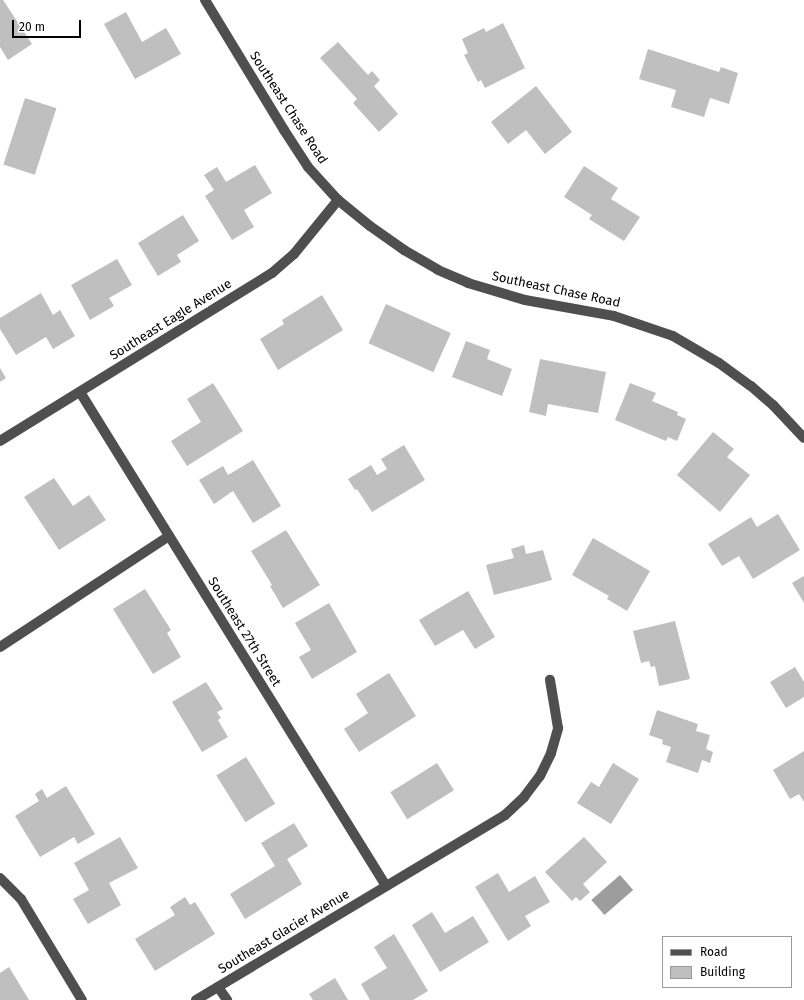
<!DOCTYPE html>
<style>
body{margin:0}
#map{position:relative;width:804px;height:1000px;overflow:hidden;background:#fff;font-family:"Fira Sans",sans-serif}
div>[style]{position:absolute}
.water>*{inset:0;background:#9d9d9d;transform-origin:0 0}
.building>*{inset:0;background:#bfbfbf;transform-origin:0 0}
.minor>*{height:10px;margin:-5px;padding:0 5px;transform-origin:5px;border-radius:5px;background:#4f4f4f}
span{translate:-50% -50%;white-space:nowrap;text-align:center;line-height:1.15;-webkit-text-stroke:4px #fff;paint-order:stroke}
.street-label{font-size:13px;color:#000}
.legend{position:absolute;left:662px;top:936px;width:130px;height:52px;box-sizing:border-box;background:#fff;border:1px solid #999;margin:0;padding:5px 7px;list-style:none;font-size:12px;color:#000}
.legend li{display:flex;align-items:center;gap:8px;height:20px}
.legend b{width:20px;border:1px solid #999}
.scale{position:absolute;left:12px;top:20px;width:69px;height:18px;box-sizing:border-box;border:2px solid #000;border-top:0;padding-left:5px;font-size:12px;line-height:14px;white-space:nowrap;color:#000;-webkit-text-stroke:3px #fff;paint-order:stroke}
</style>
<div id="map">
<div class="water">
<i style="left:620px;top:875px;width:20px;height:38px;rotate:49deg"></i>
</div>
<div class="building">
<i style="clip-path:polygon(0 0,3px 0,32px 44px,8px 60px,0 47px)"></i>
<i style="clip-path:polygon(126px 12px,142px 42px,166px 28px,181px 54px,135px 79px,104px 24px)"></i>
<i style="clip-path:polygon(503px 23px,525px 68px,485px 88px,481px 80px,478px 82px,464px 55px,468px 53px,462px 39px,484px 28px,486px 32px)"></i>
<i style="clip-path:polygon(338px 42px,368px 75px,372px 71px,380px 80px,374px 86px,398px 114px,379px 132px,353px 103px,357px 99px,320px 58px)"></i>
<i style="clip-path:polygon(648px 49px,719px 72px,721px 67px,738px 73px,729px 104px,710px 98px,704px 117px,671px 107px,676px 90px,639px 79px)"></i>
<i style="clip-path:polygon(536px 86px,572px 132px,545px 154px,526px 130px,508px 144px,491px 122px)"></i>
<i style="left:25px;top:98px;width:33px;height:70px;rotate:18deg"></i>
<i style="clip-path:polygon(255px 165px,272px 193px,244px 210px,254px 227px,232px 240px,205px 196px,214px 190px,204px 175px,217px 167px,226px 182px)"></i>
<i style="clip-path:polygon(584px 166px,618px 188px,611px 199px,640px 217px,624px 241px,589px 219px,592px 215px,564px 197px)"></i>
<i style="clip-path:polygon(183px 215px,199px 241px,177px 255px,181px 262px,158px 276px,138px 243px)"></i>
<i style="clip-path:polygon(117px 259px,132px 285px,109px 298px,114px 306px,90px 320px,71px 285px)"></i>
<i style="clip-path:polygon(41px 293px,53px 315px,60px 310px,75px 336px,53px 349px,46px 337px,16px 355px,0 329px,0 318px)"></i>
<i style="clip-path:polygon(322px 295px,343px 330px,278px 370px,260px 339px,284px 324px,282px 320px)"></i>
<i style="left:386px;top:304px;width:71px;height:43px;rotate:24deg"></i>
<i style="clip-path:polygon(466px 341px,490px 350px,487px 359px,512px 369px,502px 396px,452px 377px)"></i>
<i style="clip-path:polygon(540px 359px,606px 372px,598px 413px,548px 404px,546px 416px,529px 412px)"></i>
<i style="clip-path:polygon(0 368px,6px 378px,0 382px)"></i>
<i style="clip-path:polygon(213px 383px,243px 431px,187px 466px,171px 441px,201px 422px,187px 399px)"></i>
<i style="clip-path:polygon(630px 383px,656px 393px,652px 401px,678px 412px,677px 415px,686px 419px,677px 441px,668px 437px,666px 441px,615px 420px)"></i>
<i style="clip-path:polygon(713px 432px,734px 449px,727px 457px,750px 475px,720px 512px,677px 475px)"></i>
<i style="clip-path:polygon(404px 445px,425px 480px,372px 512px,357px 489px,355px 490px,348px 479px,371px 465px,377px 475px,387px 469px,381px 459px)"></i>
<i style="clip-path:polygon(253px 460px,281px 506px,253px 523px,233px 491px,214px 504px,199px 480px,223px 466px,228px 475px)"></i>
<i style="clip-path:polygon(54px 478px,73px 506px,89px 495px,106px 520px,59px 550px,24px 497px)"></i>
<i style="clip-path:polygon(778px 514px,800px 550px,753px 579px,739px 556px,722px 566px,708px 544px,751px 517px,757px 527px)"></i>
<i style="clip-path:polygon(286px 530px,320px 585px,283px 608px,270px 586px,272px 585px,251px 551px)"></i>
<i style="clip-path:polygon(593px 538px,650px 571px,627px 611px,607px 599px,609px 596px,572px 575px)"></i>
<i style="clip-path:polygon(524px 545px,526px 554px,543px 550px,552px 580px,494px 595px,486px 565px,514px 558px,511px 549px)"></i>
<i style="clip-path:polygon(804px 576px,804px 603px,792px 583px)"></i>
<i style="clip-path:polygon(145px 589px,171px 630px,167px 633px,181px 657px,153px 674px,113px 609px)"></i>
<i style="clip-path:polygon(468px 591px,495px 637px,475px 649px,463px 630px,435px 646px,419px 620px)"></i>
<i style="clip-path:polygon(329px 603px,357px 652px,312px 679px,299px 657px,311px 650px,295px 623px)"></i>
<i style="clip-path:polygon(675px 621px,690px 679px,659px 686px,655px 666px,651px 667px,649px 661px,641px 663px,633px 631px)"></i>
<i style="clip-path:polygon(795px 667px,804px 682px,804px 697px,786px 708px,770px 682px)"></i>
<i style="clip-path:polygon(389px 673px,416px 716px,359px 752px,344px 729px,368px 713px,356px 694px)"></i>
<i style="clip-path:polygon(206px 682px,223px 709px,217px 712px,221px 718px,218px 720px,228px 737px,202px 752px,172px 702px)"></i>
<i style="clip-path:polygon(657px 710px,698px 724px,696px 731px,710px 735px,706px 749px,713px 752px,710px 763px,702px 760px,698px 773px,666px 762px,671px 747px,662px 744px,663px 740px,649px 735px)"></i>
<i style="clip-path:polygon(804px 751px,804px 802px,799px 794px,790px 799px,773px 770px)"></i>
<i style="left:246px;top:757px;width:55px;height:35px;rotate:58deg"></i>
<i style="left:437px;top:763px;width:32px;height:55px;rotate:58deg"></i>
<i style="clip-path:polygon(613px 763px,639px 779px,611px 824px,577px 803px,591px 782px,599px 787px)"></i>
<i style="clip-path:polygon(66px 786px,95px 834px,78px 844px,74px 837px,40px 857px,15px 816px,39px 801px,35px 794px,42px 789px,47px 798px)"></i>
<i style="clip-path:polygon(294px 823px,308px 846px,287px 859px,302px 884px,245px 919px,230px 894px,275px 866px,261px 843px)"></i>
<i style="clip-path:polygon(120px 837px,138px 868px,109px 883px,121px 905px,88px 924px,73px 899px,89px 890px,74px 863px)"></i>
<i style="clip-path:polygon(584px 837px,607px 862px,583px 884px,590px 892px,580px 901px,576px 897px,572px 901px,545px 872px)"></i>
<i style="clip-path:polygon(498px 873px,509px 892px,535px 876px,550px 902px,525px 916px,531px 926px,508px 941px,475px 887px)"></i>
<i style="clip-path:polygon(185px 897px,190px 905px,195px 902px,215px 934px,155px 971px,135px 939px,175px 915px,170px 907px)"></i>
<i style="clip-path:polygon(432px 912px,445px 933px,473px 916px,489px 942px,440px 972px,412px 925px)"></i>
<i style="clip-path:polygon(394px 934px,428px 991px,413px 1000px,370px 1000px,361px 984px,387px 968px,374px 947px)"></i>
<i style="clip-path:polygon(9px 967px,29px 1000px,0 1000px,0 973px)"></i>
<i style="clip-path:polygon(335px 978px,348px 1000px,313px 1000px,309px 994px)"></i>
</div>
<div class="minor">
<i style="left:205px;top:0;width:152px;rotate:58.7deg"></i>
<i style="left:284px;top:130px;width:44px;rotate:57deg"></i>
<i style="left:308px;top:167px;width:45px;rotate:47.7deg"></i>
<i style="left:338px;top:200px;width:41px;rotate:39.1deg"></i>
<i style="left:370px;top:226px;width:42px;rotate:35.2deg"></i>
<i style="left:404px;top:250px;width:39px;rotate:30deg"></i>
<i style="left:438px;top:270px;width:33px;rotate:23deg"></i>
<i style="left:468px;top:283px;width:59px;rotate:16.6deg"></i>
<i style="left:525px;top:300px;width:90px;rotate:10.2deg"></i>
<i style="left:614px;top:316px;width:62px;rotate:18.7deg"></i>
<i style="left:673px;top:336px;width:53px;rotate:30.4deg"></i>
<i style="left:719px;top:363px;width:39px;rotate:36deg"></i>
<i style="left:751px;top:386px;width:29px;rotate:41deg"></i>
<i style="left:773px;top:405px;width:45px;rotate:46.8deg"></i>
<i style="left:80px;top:392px;width:581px;rotate:58.22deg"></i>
<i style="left:0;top:441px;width:320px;rotate:-31.7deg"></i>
<i style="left:272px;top:273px;width:29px;rotate:-41deg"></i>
<i style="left:294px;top:254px;width:70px;rotate:-50.8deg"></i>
<i style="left:0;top:647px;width:202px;rotate:-33.3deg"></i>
<i style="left:0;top:878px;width:30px;rotate:45deg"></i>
<i style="left:21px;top:899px;width:118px;rotate:58.9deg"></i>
<i style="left:218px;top:987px;width:16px;rotate:55deg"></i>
<i style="left:196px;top:1000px;width:360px;rotate:-30.9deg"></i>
<i style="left:505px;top:815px;width:26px;rotate:-43deg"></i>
<i style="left:524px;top:797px;width:26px;rotate:-53deg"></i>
<i style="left:540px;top:776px;width:25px;rotate:-64deg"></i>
<i style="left:551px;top:753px;width:26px;rotate:-74deg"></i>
<i style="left:558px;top:728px;width:49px;rotate:-99.5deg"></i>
</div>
<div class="street-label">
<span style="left:288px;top:108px;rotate:57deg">Southeast Chase Road</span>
<span style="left:556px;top:290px;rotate:12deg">Southeast Chase Road</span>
<span style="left:171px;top:320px;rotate:-32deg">Southeast Eagle Avenue</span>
<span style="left:244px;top:632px;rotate:58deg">Southeast 27th Street</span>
<span style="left:284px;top:932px;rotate:-31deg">Southeast Glacier Avenue</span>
</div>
<ul class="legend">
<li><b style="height:5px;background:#4f4f4f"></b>Road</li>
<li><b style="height:11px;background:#bfbfbf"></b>Building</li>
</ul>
<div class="scale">20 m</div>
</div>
